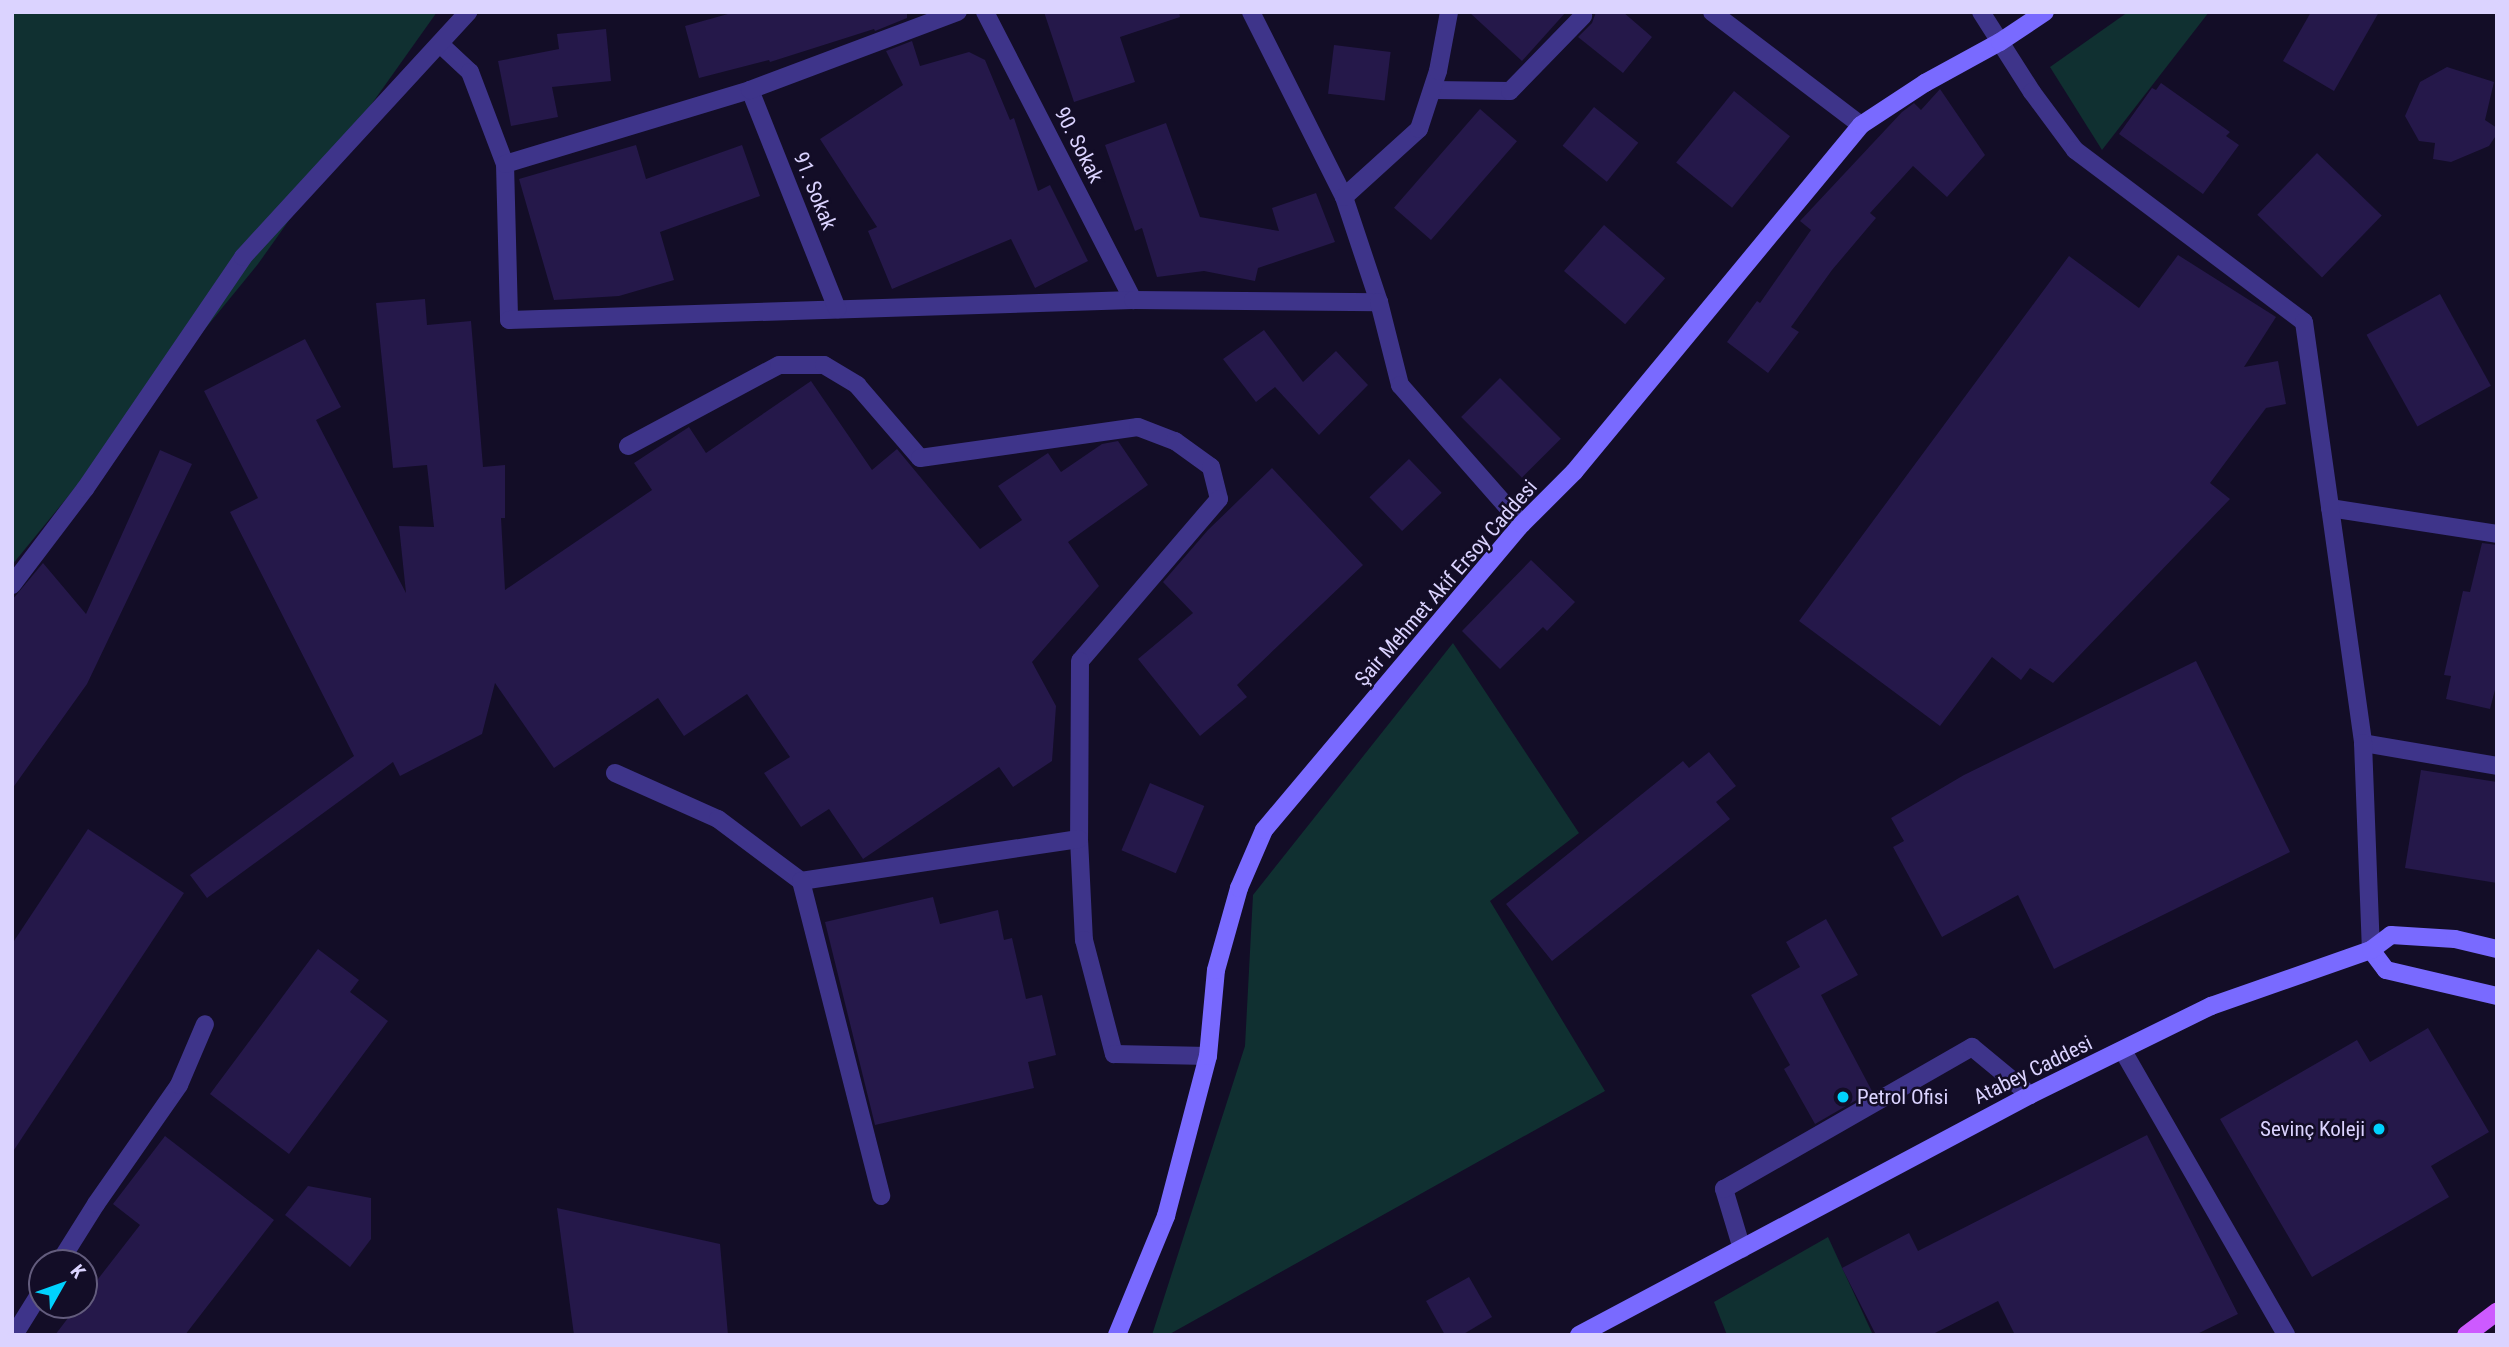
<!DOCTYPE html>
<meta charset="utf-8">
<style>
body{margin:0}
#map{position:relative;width:2509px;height:1347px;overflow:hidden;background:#130d27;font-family:"Roboto Condensed",sans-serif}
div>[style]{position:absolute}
.green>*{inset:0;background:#103031}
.building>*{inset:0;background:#25184a;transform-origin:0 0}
.lane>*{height:18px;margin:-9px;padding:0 9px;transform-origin:9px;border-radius:9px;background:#3e348a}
.street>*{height:18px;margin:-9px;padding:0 9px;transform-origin:9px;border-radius:9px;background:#3e348a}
.secondary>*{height:18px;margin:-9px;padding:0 9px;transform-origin:9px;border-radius:9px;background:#796aff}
.primary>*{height:18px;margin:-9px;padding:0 9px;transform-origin:9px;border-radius:9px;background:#cd5aff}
.dots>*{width:19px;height:19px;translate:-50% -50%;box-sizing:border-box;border:4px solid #130d27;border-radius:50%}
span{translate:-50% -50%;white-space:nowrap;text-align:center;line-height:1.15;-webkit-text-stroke:5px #130d27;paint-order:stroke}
.street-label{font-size:21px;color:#dbd3ff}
.poi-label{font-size:21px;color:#dbd3ff}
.left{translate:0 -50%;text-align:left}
.right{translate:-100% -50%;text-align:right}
.frame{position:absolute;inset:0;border:14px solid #dbd3ff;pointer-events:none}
.north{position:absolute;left:28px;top:1249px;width:70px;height:70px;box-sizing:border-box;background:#130d27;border:2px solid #635c7d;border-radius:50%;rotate:50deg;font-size:19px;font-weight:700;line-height:28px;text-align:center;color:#dbd3ff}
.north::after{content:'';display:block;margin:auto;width:24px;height:32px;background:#00d2fe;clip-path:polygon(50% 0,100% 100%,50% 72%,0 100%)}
</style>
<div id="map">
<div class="green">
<i style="clip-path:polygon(12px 12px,437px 12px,258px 264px,12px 565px)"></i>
<i style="clip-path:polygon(2128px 12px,2209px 12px,2102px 150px,2050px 67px)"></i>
<i style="clip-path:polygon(1453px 643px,1579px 833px,1490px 901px,1605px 1091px,1168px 1335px,1152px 1335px,1245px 1046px,1253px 895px)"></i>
<i style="clip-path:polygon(1828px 1237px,1873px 1335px,1727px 1335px,1714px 1302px)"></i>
</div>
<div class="building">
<i style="clip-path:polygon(735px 12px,907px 12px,907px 18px,875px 31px,874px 29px,770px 62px,769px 60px,699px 78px,685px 26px)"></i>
<i style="clip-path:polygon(1044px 12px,1179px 12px,1180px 17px,1120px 37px,1135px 82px,1074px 102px)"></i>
<i style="clip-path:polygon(1469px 12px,1566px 12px,1522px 61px)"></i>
<i style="clip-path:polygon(1596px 12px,1623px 12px,1652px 37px,1623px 73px,1578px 37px,1592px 23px)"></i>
<i style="clip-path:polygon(2311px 12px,2379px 12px,2334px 91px,2283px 61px)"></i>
<i style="clip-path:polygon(606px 29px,611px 81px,552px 87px,558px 117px,511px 126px,498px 61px,559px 49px,557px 34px)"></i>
<i style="clip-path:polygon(912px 41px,920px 66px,969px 52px,985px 60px,1010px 120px,1014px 118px,1038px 191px,1050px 185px,1088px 261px,1035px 288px,1011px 239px,892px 289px,868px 231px,877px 227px,820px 139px,903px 85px,886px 51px)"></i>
<i style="left:1334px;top:45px;width:57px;height:49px;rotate:7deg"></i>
<i style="clip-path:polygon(2447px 67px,2494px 82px,2485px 120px,2497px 128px,2497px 134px,2489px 146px,2451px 162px,2433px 159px,2435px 143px,2419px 141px,2405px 116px,2420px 82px)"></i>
<i style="clip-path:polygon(2161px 83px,2230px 132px,2226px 136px,2239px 145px,2203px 194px,2119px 134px,2152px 88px,2156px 90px)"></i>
<i style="clip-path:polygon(1940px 89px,1985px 155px,1947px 197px,1913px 166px,1870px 213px,1876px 218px,1832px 270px,1791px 327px,1799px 332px,1768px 373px,1727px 342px,1757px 301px,1760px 303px,1811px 230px,1800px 221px,1902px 112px,1914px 103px,1921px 110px)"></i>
<i style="left:1734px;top:91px;width:72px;height:92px;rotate:39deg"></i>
<i style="left:1594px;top:107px;width:57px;height:50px;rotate:39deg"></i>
<i style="left:1480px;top:109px;width:49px;height:131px;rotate:41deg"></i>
<i style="clip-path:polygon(1166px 123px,1200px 217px,1279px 231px,1272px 208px,1316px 193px,1335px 242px,1258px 268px,1255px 281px,1204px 271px,1157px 277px,1142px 228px,1135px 231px,1105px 145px)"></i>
<i style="clip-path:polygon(636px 145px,646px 179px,742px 145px,760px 196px,660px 232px,674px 280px,619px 296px,554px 300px,519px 179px)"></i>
<i style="left:2317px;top:153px;width:90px;height:86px;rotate:44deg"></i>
<i style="left:1604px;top:225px;width:81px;height:61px;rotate:41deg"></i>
<i style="clip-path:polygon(2178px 255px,2276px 317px,2244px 367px,2278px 361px,2286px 404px,2266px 408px,2210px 483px,2230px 499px,2053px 683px,2030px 668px,2021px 680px,1992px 657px,1940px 726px,1799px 621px,2069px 256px,2139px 308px)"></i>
<i style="left:2440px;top:294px;width:105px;height:84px;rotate:61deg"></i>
<i style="clip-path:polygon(425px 299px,427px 325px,471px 321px,483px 467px,505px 465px,505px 518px,501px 518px,505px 590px,652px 490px,634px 463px,689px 427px,706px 453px,811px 381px,872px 470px,897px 449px,980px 549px,1022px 520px,998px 486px,1048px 453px,1061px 472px,1102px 444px,1118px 441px,1148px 485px,1068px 542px,1099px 586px,1032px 662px,1056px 706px,1052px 761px,1013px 787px,999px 767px,863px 859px,829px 809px,801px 827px,764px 773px,790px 757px,747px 694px,684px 736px,658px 698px,554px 768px,495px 683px,482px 734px,400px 776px,393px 762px,207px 898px,190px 875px,354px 756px,230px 512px,258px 498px,204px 391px,305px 339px,341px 407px,316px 420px,406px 593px,399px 526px,434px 527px,427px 465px,393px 468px,376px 303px)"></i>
<i style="clip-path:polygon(1264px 330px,1303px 382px,1336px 351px,1368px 385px,1319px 435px,1275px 387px,1256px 402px,1223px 359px)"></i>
<i style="left:1500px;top:378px;width:86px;height:55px;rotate:45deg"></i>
<i style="clip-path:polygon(160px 450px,192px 464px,87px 684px,12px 789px,12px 600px,43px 563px,86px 614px)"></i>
<i style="left:1409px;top:459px;width:47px;height:55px;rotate:46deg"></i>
<i style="clip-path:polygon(1272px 468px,1363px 565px,1237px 685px,1247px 697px,1200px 736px,1138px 659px,1193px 613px,1163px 582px,1208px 530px)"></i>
<i style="clip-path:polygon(2482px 543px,2497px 545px,2497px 682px,2490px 709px,2446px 699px,2451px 676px,2444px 675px,2463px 591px,2470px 592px)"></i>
<i style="clip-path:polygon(1531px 560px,1575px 602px,1547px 631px,1543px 627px,1500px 669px,1462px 631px)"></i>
<i style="clip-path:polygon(2196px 661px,2290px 852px,2054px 969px,2018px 895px,1942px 937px,1893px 847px,1904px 841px,1891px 818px,1964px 775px)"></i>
<i style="clip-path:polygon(1709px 752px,1736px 786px,1716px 802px,1730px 819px,1552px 961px,1506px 904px,1683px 761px,1689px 768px)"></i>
<i style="clip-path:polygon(2421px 770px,2497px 782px,2497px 883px,2405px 868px)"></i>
<i style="left:1150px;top:783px;width:59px;height:73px;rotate:23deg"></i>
<i style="clip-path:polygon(88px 829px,184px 893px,12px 1153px,12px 944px)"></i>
<i style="clip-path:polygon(933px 897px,940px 924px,998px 910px,1004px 940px,1012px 938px,1026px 999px,1042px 995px,1056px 1055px,1028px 1062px,1034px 1088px,875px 1125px,825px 922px)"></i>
<i style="clip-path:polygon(1826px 919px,1858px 975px,1821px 995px,1872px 1091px,1815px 1124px,1784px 1069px,1790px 1065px,1751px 995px,1800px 967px,1786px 942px)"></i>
<i style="clip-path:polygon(318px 949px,359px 980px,350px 992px,388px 1021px,289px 1154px,210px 1094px)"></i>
<i style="clip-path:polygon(2428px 1028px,2489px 1132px,2431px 1166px,2449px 1197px,2312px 1277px,2220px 1119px,2357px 1040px,2370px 1062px)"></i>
<i style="clip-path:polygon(2147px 1135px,2238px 1314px,2195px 1335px,2015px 1335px,1998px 1301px,1931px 1335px,1876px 1335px,1842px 1268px,1909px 1233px,1918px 1251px)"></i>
<i style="clip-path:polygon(165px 1136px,274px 1220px,185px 1335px,55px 1335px,78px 1305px,84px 1305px,84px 1297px,140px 1225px,113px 1204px)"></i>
<i style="clip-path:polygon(308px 1186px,371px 1198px,371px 1239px,350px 1267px,285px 1215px)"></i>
<i style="clip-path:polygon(557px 1208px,720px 1244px,728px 1335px,574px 1335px)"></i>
<i style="clip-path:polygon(1469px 1277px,1492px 1317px,1462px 1335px,1445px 1335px,1426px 1301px)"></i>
</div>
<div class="lane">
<i style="left:2330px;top:508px;width:169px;rotate:8.8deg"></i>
<i style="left:2363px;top:743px;width:136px;rotate:9.7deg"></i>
<i style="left:1742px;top:1249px;width:63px;rotate:-106.7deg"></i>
<i style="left:1724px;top:1189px;width:286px;rotate:-29.8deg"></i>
<i style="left:1972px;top:1047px;width:75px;rotate:39.6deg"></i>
<i style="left:59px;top:1263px;width:70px;rotate:-57.9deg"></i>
<i style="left:96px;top:1204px;width:145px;rotate:-55.1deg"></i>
<i style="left:179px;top:1085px;width:66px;rotate:-66.9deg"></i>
<i style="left:14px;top:1335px;width:53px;rotate:-58.1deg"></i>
</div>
<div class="street">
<i style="left:985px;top:12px;width:324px;rotate:62.8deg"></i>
<i style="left:1251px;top:12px;width:207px;rotate:63.3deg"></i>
<i style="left:1344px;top:197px;width:111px;rotate:71.6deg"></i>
<i style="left:1712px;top:12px;width:187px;rotate:37.2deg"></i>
<i style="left:1981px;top:12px;width:95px;rotate:57.5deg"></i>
<i style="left:2032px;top:92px;width:72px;rotate:53.4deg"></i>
<i style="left:2075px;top:150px;width:286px;rotate:36.9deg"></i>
<i style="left:2304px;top:322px;width:425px;rotate:82deg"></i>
<i style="left:2363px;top:743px;width:207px;rotate:87.8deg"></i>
<i style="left:440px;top:44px;width:41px;rotate:43deg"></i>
<i style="left:470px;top:72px;width:98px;rotate:69.2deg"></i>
<i style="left:505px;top:164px;width:156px;rotate:88.5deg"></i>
<i style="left:509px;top:320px;width:624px;rotate:-1.84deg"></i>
<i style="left:1133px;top:300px;width:246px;rotate:0.5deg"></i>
<i style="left:1379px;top:302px;width:86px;rotate:75.8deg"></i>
<i style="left:1400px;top:385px;width:185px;rotate:48.7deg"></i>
<i style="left:750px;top:90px;width:236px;rotate:68.3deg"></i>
<i style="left:1433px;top:90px;width:77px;rotate:0.7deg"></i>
<i style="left:1510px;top:91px;width:105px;rotate:-45.8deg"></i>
<i style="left:505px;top:164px;width:256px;rotate:-16.8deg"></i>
<i style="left:750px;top:90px;width:222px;rotate:-20.6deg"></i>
<i style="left:1344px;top:197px;width:101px;rotate:-42.2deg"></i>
<i style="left:1419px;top:129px;width:61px;rotate:-71.9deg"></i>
<i style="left:1438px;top:71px;width:60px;rotate:-79.4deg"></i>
<i style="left:628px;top:446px;width:171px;rotate:-28.2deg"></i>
<i style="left:779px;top:365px;width:45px"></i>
<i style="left:824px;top:365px;width:39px;rotate:31deg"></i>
<i style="left:857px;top:385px;width:96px;rotate:49.2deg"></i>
<i style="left:920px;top:458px;width:220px;rotate:-8.1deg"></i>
<i style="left:1138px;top:427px;width:40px;rotate:21deg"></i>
<i style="left:1175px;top:441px;width:44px;rotate:35.8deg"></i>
<i style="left:1211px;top:467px;width:33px;rotate:76deg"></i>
<i style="left:1219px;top:499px;width:213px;rotate:130.6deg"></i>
<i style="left:1080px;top:661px;width:178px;rotate:90.3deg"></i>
<i style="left:1079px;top:839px;width:101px;rotate:87.2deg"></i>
<i style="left:1084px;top:940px;width:118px;rotate:75.3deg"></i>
<i style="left:1114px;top:1054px;width:94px;rotate:1.2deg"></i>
<i style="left:12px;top:585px;width:121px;rotate:-52.8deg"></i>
<i style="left:85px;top:489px;width:281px;rotate:-55.7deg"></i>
<i style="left:243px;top:257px;width:333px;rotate:-47.4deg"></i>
<i style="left:615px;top:773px;width:113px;rotate:24.1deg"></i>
<i style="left:718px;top:819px;width:104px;rotate:36.8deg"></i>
<i style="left:801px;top:881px;width:281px;rotate:-8.6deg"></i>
<i style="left:801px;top:881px;width:325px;rotate:75.7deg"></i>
<i style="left:2123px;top:1051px;width:327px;rotate:60.1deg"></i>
</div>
<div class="secondary">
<i style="left:2371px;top:950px;width:25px;rotate:53deg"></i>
<i style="left:2386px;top:970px;width:114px;rotate:13.2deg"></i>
<i style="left:1117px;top:1335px;width:129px;rotate:-67.6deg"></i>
<i style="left:1166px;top:1216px;width:165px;rotate:-75.3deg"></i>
<i style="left:1208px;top:1056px;width:86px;rotate:-84.7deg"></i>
<i style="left:1216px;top:970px;width:85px;rotate:-74.3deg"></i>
<i style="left:1239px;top:888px;width:63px;rotate:-66.7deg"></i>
<i style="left:1264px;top:830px;width:400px;rotate:-49.9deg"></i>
<i style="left:1522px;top:524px;width:74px;rotate:-45deg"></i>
<i style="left:1574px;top:472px;width:450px;rotate:-50.4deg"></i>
<i style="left:1861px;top:125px;width:77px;rotate:-33.3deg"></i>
<i style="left:1925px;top:83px;width:85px;rotate:-28.7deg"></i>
<i style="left:2000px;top:42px;width:54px;rotate:-33.7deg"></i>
<i style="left:1579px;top:1335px;width:511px;rotate:-28.02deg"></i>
<i style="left:2030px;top:1095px;width:202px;rotate:-26.2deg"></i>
<i style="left:2211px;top:1006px;width:170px;rotate:-19.3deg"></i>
<i style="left:2371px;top:950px;width:25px;rotate:-37deg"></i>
<i style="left:2391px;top:935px;width:64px;rotate:3.6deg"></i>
<i style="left:2455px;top:939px;width:43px;rotate:13.4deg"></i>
</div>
<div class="primary">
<i style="left:2466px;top:1335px;width:39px;rotate:-37deg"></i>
</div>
<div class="dots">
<i style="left:1843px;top:1097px;background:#00d2fe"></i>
<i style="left:2379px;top:1129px;background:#00d2fe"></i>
</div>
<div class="street-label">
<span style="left:1079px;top:145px;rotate:63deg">90. Sokak</span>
<span style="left:815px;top:191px;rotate:68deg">91. Sokak</span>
<span style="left:1446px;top:583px;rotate:-49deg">Şair Mehmet Akif Ersoy Caddesi</span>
<span style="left:2033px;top:1070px;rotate:-26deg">Atabey Caddesi</span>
</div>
<div class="poi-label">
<span class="left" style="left:1857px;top:1097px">Petrol Ofisi</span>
<span class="right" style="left:2365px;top:1129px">Sevinç Koleji</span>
</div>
<div class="frame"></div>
<div class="north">K</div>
</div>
